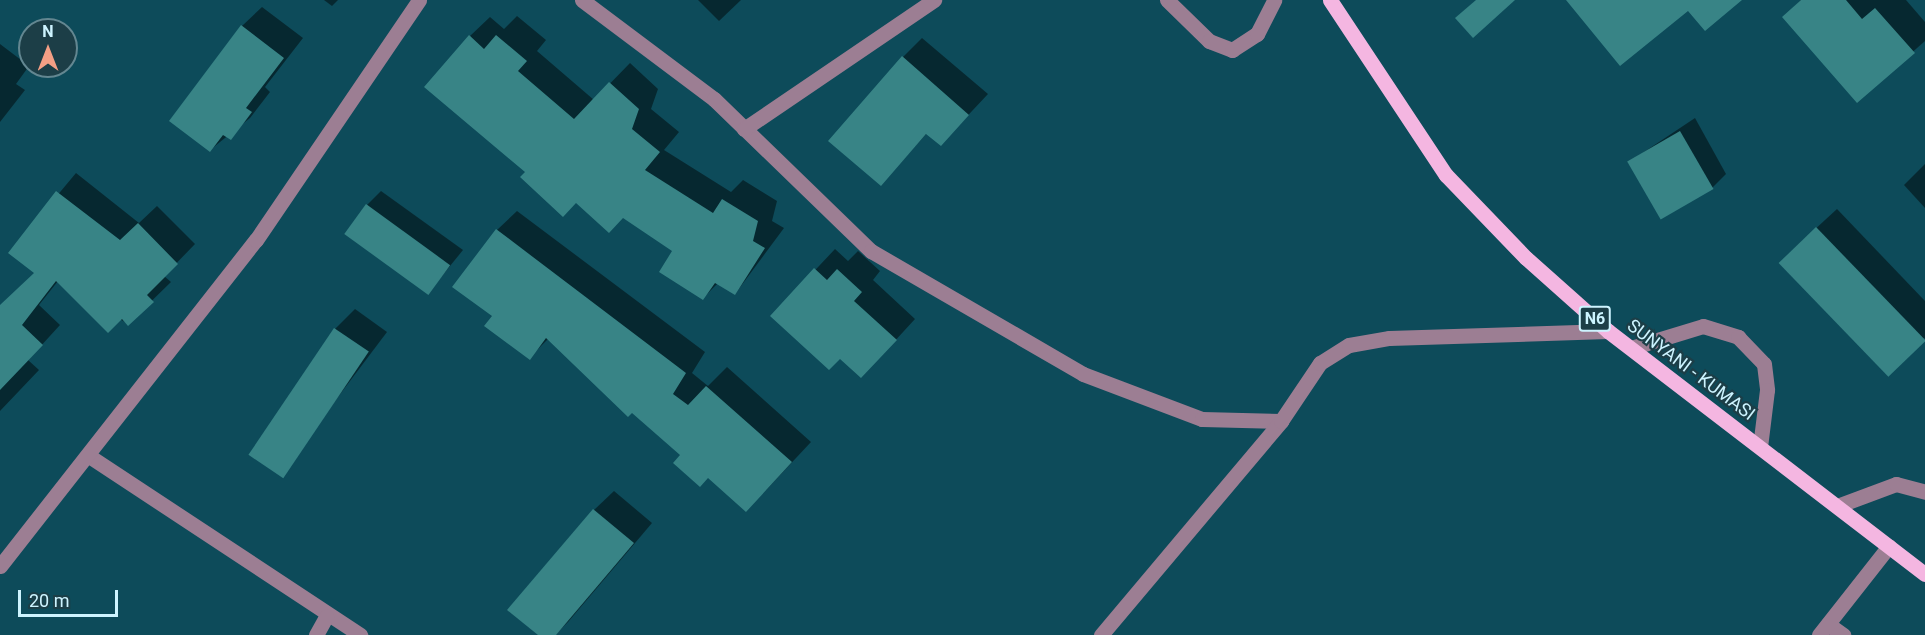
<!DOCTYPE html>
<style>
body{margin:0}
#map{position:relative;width:1925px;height:635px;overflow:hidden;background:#0d4b5a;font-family:Roboto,sans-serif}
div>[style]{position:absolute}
.shadow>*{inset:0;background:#0007}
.building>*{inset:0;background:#388486;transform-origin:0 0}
.minor>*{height:15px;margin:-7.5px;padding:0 7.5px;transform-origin:7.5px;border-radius:7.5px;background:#9c7e93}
.major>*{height:15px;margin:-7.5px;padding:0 7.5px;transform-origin:7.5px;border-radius:7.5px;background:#f4b6e1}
span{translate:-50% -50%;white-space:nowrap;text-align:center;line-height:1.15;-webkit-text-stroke:4.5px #1c3e47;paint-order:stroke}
.shield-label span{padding:2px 4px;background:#1c3e47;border:2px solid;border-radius:4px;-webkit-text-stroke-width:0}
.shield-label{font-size:16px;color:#cdf4ff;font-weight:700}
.street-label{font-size:18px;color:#cdf4ff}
.north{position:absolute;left:18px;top:18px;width:60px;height:60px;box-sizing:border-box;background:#1c3e47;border:2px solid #638791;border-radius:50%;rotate:0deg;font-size:16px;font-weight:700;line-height:24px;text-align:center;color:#cdf4ff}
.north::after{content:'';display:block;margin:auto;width:21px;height:27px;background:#f39f85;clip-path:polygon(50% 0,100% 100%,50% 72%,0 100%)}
.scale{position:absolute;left:18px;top:590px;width:100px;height:27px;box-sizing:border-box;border:3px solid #cdf4ff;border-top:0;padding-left:8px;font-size:18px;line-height:21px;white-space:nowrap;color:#cdf4ff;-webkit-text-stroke:4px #1c3e47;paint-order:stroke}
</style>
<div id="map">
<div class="shadow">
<i style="clip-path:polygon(324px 0,338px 0,332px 6px)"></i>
<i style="clip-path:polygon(698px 0,741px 0,719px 21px)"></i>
<i style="clip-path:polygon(1801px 0,1906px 0,1925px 22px,1925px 41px,1857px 101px,1784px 17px)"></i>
<i style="clip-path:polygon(262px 7px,303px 38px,265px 87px,270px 92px,250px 118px,210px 150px,242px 26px)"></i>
<i style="clip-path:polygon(517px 16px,546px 40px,537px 51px,594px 100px,630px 63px,658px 89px,651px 109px,679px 132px,664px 150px,731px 192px,743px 180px,777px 201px,772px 221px,784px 228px,735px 294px,718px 283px,703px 298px,675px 251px,623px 217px,576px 202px,527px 172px,470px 36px,490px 17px,504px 29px)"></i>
<i style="clip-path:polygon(922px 38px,988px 94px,941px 144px,927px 133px,881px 184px,903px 57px)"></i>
<i style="clip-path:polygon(0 44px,29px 66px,16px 84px,25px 90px,0 122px)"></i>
<i style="clip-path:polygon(1695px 118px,1726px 174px,1712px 188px,1629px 162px)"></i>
<i style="clip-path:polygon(1925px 164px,1925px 208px,1904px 185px)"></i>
<i style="clip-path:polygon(76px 173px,139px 223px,157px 206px,195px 244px,164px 276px,171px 282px,128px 324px,58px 281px,39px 305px,60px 325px,28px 360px,39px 370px,0 411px,0 311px,36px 273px,10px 252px)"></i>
<i style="clip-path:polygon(381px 191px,463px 250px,428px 293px,367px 205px)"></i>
<i style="clip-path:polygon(1837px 209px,1925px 301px,1925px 338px,1887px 374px,1800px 243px)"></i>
<i style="clip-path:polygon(517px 211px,705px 352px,692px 373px,708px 386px,727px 367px,811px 442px,766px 490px,682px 454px,549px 338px,529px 358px,494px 316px,497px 230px)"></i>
<i style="clip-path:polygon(835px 249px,848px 261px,858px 251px,880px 271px,873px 280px,915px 319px,881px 356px,840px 357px,772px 316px)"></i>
<i style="clip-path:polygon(355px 309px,387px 332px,279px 475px,335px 329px)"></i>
<i style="clip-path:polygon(614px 491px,652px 523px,568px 622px,555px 635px,540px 635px,594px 510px)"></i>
</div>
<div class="building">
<i style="clip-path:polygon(1476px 0,1515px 0,1473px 38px,1455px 18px)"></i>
<i style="clip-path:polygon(1566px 0,1742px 0,1705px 31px,1688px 11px,1620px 66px)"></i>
<i style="clip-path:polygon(1801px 0,1846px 0,1862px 19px,1875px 8px,1915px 53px,1857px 103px,1782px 17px)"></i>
<i style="clip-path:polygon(241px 25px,284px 58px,246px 108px,252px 112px,231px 140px,223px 135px,210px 152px,169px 121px)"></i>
<i style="clip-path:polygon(469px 35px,484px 49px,496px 35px,527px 61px,518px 71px,574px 119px,609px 82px,639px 109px,632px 129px,660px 152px,645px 170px,713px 213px,722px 199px,758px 221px,753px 241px,765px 248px,735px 295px,715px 283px,703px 300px,659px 272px,672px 251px,623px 218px,609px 233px,576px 203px,563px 217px,520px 177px,525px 172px,424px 87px)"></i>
<i style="clip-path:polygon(902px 56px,969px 115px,941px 146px,926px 134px,881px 186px,828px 141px)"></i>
<i style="left:1680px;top:131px;width:67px;height:61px;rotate:60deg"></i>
<i style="clip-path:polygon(56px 191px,120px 240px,138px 223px,178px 264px,147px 295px,154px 302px,128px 326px,122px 319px,108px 333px,56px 281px,22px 325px,43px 345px,0 390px,0 305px,34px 273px,8px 253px)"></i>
<i style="left:366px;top:204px;width:104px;height:37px;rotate:36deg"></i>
<i style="left:1816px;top:227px;width:158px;height:52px;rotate:46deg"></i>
<i style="clip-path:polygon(496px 229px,686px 373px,673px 394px,688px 405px,706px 386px,792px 462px,746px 512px,708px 478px,700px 487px,673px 463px,680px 455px,632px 413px,628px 417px,546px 338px,530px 360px,484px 326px,492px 316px,452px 287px)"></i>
<i style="clip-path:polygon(814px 268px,827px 280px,837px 269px,862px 292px,854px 301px,897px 340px,861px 378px,840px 359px,829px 370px,770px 316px)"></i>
<i style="left:334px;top:328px;width:42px;height:153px;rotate:34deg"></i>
<i style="clip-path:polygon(593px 509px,634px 543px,556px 635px,538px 635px,507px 610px)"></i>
</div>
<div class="minor">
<i style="left:582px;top:0;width:165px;rotate:36.9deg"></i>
<i style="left:714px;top:99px;width:219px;rotate:44.1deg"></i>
<i style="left:871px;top:251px;width:245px;rotate:30.1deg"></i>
<i style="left:1083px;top:374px;width:127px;rotate:20.7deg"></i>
<i style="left:1202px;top:419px;width:79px;rotate:1.5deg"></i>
<i style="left:1167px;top:0;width:59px;rotate:44.3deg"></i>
<i style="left:1209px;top:41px;width:25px;rotate:21deg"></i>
<i style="left:1232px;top:50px;width:30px;rotate:-33deg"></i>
<i style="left:1257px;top:34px;width:38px;rotate:-63deg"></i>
<i style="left:744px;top:129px;width:230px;rotate:-34.2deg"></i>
<i style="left:1631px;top:348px;width:75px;rotate:-17deg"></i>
<i style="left:1703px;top:326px;width:37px;rotate:17deg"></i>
<i style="left:1738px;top:337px;width:37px;rotate:46deg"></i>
<i style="left:1764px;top:364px;width:26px;rotate:83deg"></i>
<i style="left:1767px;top:390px;width:57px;rotate:97deg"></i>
<i style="left:89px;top:456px;width:325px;rotate:33.4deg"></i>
<i style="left:1837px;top:506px;width:63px;rotate:-20.4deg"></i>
<i style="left:1896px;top:484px;width:30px;rotate:15deg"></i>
<i style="left:0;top:566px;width:415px;rotate:-51.9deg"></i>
<i style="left:256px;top:240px;width:290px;rotate:-55.8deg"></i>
<i style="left:1828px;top:624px;width:19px;rotate:36deg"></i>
<i style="left:316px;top:635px;width:21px;rotate:-61deg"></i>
<i style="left:1101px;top:635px;width:280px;rotate:-49.9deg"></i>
<i style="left:1281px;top:421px;width:70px;rotate:-56.1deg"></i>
<i style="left:1320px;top:363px;width:34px;rotate:-32deg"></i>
<i style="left:1349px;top:345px;width:41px;rotate:-9.9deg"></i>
<i style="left:1389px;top:338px;width:219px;rotate:-1.8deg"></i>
<i style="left:1819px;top:635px;width:113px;rotate:-51.8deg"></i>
</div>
<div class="major">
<i style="left:1330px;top:0;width:210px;rotate:56.5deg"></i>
<i style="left:1446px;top:175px;width:115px;rotate:46.1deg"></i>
<i style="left:1526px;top:258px;width:110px;rotate:41.7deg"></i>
<i style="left:1608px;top:331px;width:399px;rotate:37.5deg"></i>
</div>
<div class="shield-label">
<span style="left:1595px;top:319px">N6</span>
</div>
<div class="street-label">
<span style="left:1691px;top:370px;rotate:37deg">SUNYANI - KUMASI</span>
</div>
<div class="north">N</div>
<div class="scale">20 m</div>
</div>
